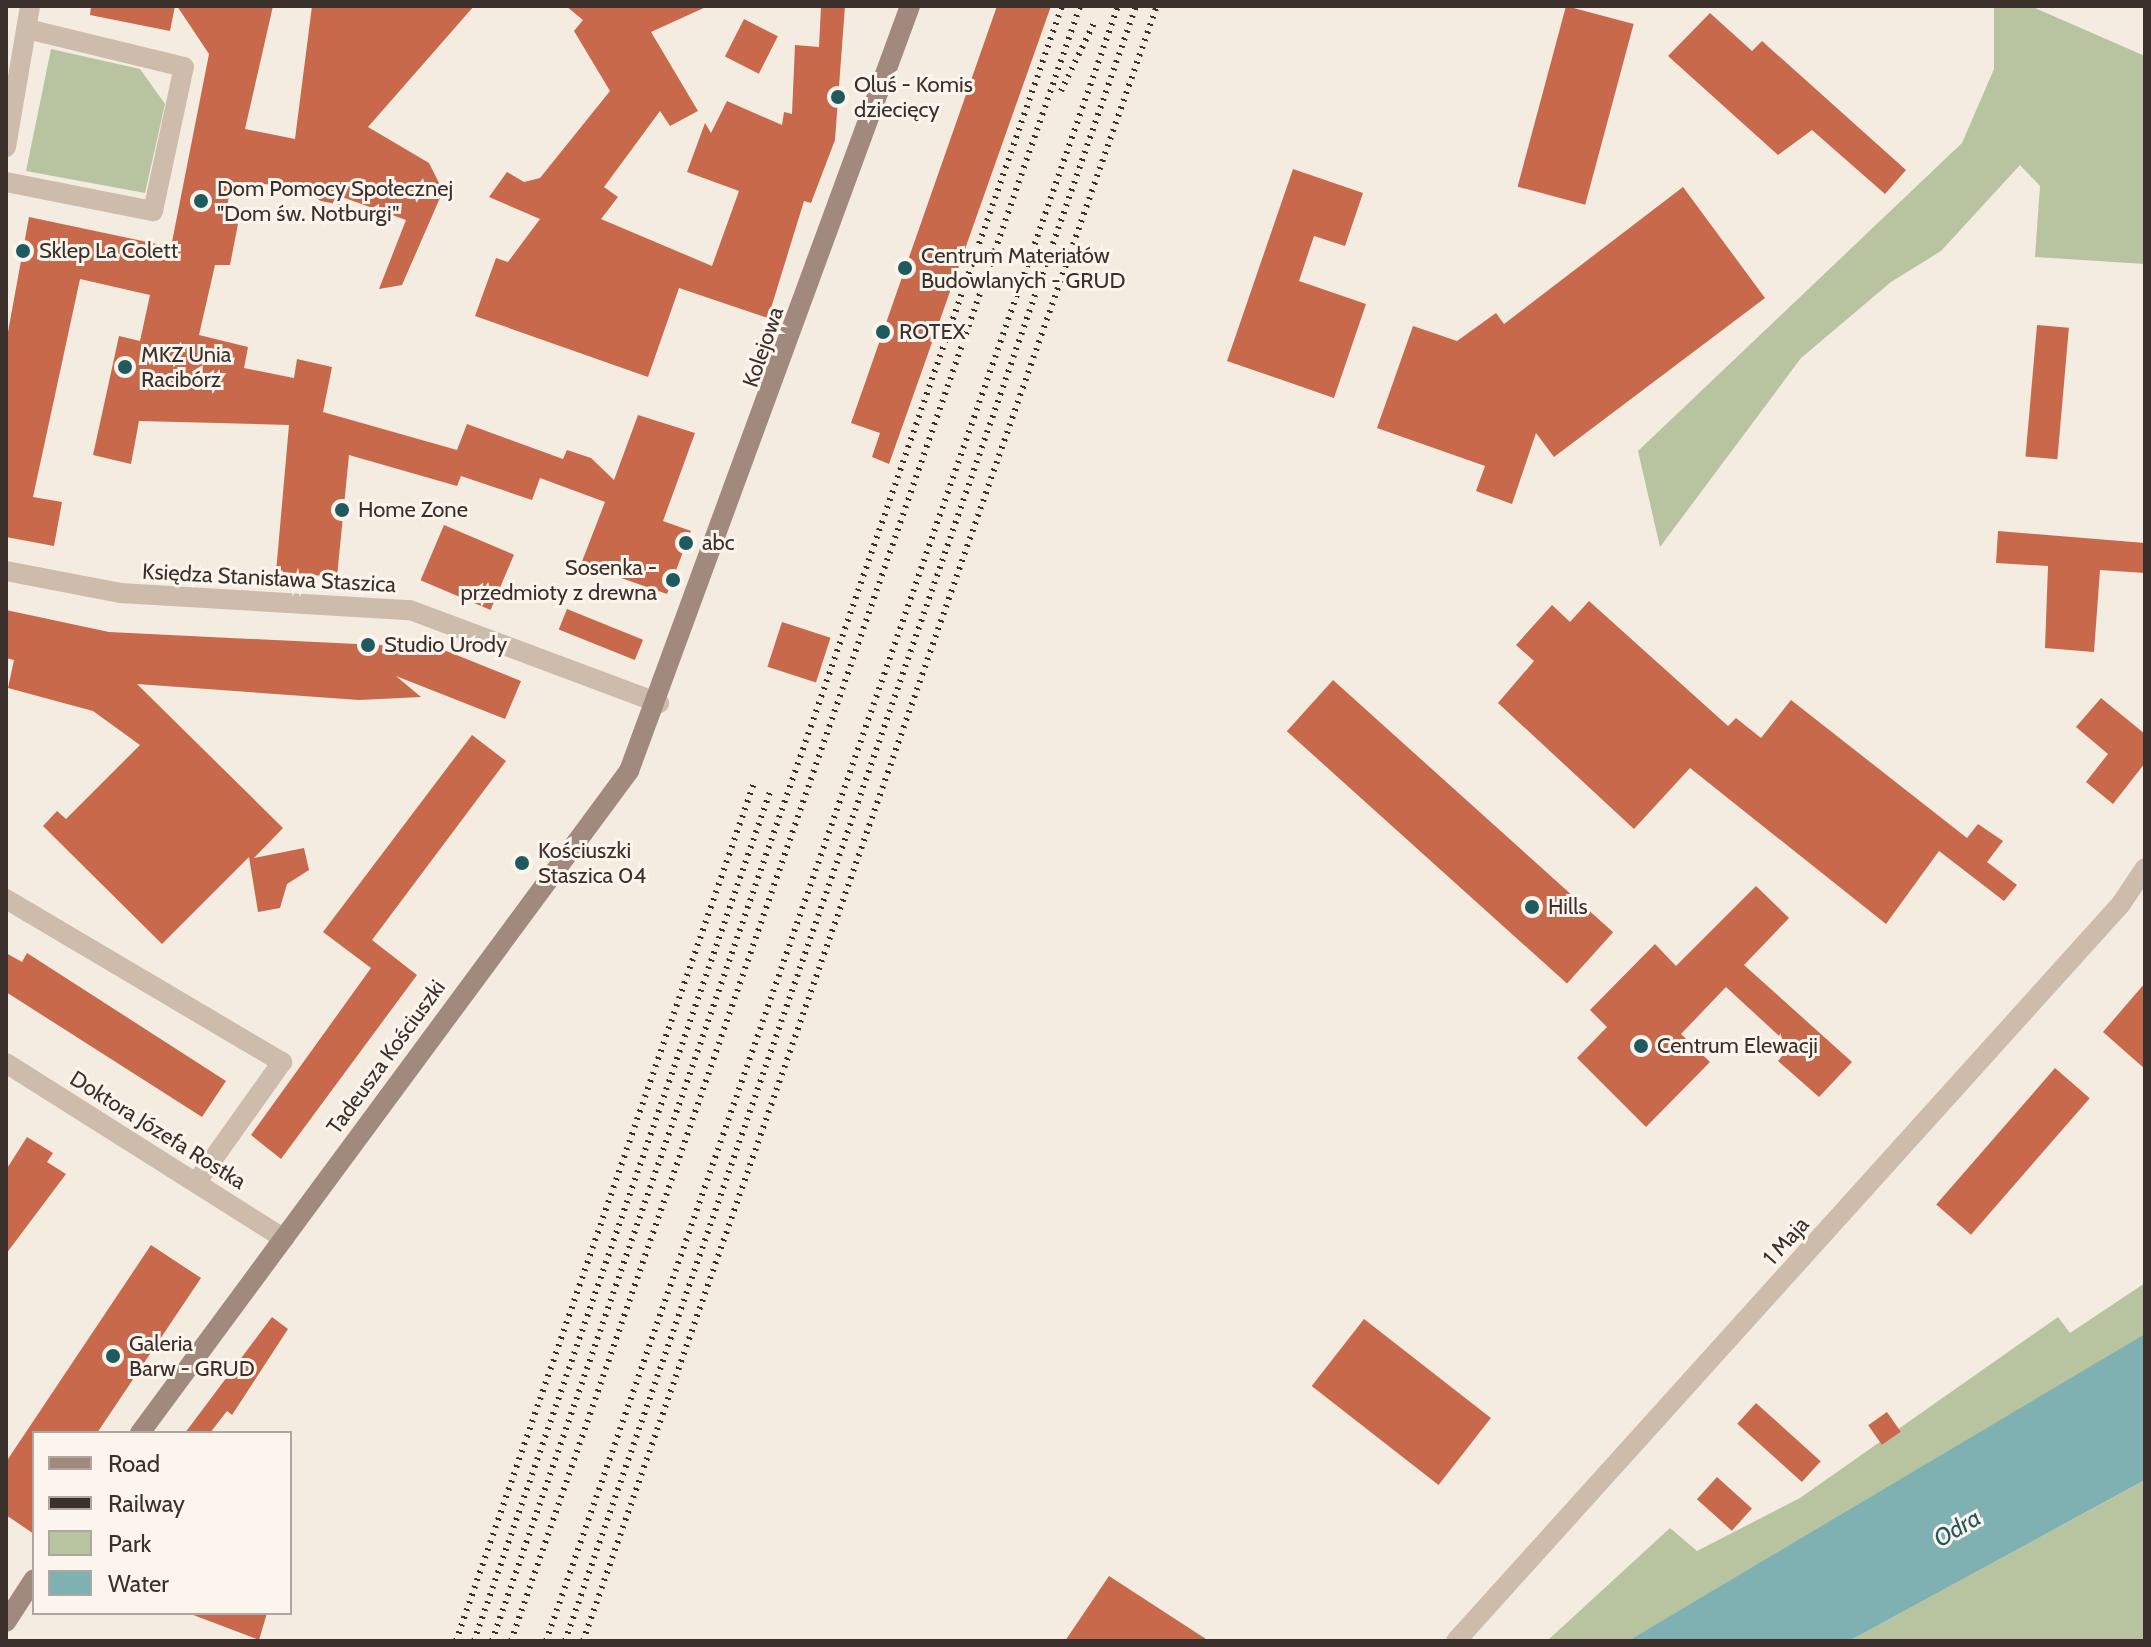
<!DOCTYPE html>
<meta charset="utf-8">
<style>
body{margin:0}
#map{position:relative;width:2151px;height:1647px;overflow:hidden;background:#f4ebe1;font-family:Cabin,sans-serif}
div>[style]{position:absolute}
.green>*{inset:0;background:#b8c4a0}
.water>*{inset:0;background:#7fb0b2}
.building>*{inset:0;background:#c8694b;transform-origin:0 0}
.minor>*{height:20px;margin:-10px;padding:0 10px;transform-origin:10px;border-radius:10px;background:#cdbbac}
.tertiary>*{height:20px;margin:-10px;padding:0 10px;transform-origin:10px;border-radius:10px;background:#cdbbac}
.secondary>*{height:20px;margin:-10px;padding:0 10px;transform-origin:10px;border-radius:10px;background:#a18a7d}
.rail>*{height:6px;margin-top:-3px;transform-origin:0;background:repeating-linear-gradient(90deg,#3b302b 0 2px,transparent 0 8px)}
.dots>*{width:22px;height:22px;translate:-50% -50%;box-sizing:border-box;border:4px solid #fbf5ee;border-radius:50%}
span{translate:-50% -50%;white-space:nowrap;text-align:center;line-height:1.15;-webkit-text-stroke:6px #fbf5ee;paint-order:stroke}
.poi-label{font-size:22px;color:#3b302b}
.left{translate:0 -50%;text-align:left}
.right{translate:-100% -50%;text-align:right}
.street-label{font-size:22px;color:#3b302b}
.water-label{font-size:24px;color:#1f5a5e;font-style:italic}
.frame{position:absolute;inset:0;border:8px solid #3b302b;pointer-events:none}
.legend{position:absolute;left:32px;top:1431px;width:260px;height:184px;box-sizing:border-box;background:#fbf5ee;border:2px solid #aea6a0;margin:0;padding:10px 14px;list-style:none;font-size:24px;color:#3b302b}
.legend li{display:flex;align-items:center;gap:16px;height:40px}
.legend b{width:40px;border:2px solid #aea6a0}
</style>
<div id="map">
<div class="green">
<i style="clip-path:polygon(1994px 6px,2030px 6px,2145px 56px,2145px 264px,2035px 257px,2040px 186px,2020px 165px,1941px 251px,1891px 282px,1801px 358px,1660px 547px,1638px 451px,1962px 143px,1994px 69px)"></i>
<i style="clip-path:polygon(51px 49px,140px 69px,165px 104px,145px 193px,26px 171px)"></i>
<i style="clip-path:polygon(2145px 1283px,2145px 1338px,1628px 1641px,1547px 1641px,1670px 1528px,1697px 1551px,1800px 1498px,2058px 1317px,2070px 1333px)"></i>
<i style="clip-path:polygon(2145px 1480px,2145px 1641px,1849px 1641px,2138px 1484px)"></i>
</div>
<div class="water">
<i style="clip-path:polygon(2145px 1334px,2145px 1480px,1849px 1641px,1628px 1641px)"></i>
</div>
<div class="building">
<i style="clip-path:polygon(91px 6px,175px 6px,170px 31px,90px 15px)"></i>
<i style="clip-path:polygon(177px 6px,273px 6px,245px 129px,295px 139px,312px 6px,474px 6px,368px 127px,429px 163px,443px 191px,402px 285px,379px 289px,406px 220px,342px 197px,341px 205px,321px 201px,296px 186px,232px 182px,224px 221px,238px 224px,230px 265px,215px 265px,199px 335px,248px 347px,244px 368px,294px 378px,297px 359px,332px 367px,323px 412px,457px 450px,467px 424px,563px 459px,567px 450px,591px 458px,614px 480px,638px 415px,695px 433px,663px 521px,691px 531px,667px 594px,581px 564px,605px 502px,540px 478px,532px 500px,461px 476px,457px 486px,349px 455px,337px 577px,276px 572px,289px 425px,139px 421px,131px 464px,93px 455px,119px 336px,140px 341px,150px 295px,80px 279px,33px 497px,62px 502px,54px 546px,6px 537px,6px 343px,29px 217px,171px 247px,209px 54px)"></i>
<i style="clip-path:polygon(566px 6px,708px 6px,651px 32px,698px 111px,670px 126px,660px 111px,604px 187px,618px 197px,601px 219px,712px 266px,739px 191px,687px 172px,705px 123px,711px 133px,727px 101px,782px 125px,784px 112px,792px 114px,795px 45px,819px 47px,821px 6px,845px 6px,835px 140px,811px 203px,804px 201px,768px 318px,679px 288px,648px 377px,475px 316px,496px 258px,508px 262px,540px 219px,489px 197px,507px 172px,524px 182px,540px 178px,610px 91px,574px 31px,583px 20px)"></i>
<i style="clip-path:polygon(997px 6px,1051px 6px,889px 464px,872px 457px,880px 433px,851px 423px)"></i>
<i style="left:1566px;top:6px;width:70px;height:187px;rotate:15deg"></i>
<i style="clip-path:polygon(1710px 13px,1752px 51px,1762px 41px,1906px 170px,1885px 194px,1812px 130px,1778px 155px,1668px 56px)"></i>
<i style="left:744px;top:19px;width:38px;height:42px;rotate:27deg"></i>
<i style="clip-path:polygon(1293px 169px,1363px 193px,1345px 246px,1314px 236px,1299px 281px,1366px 304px,1334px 398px,1227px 361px)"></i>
<i style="clip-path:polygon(1683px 187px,1765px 298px,1554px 457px,1536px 433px,1512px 504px,1476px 491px,1485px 466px,1377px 428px,1413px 326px,1457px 341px,1496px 313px,1504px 324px)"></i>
<i style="left:2037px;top:325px;width:32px;height:132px;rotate:5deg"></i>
<i style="left:444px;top:525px;width:76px;height:60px;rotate:23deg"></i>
<i style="clip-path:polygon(1998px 531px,2145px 543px,2145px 573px,2100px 570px,2094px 652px,2045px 648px,2048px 566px,1996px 563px)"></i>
<i style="clip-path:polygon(1589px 601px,1728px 726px,1736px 718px,1761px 738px,1791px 700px,1967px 838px,1978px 824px,2003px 841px,1987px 862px,2017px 885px,2004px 901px,1939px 851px,1886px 924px,1690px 768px,1634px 829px,1498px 703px,1534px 661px,1516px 645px,1552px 605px,1570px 622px)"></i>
<i style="left:567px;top:609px;width:82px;height:22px;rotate:22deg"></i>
<i style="clip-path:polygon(6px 610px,109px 632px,439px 648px,521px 681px,505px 719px,396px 676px,421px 697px,359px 700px,137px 684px,283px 828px,254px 858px,304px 848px,309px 870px,287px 884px,280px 908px,258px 912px,249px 857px,162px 944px,43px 826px,57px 811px,66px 819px,140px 745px,93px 711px,8px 688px,14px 660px,6px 658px)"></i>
<i style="left:782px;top:622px;width:51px;height:47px;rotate:18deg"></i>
<i style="left:1333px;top:680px;width:377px;height:69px;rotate:42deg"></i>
<i style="clip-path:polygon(2101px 698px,2145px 734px,2145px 763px,2113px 804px,2086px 782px,2108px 754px,2076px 727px)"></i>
<i style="clip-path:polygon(472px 735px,506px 761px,372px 940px,417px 975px,281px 1159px,251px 1135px,371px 968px,323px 932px)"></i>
<i style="clip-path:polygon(1756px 886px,1789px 918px,1744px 965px,1852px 1062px,1819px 1097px,1778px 1061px,1790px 1046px,1726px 987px,1681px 1034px,1710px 1062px,1646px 1127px,1577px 1058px,1607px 1027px,1590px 1010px,1655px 944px,1676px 966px)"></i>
<i style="clip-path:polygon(6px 953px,22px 962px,27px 953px,226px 1081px,202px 1117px,6px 992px)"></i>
<i style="clip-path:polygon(2145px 983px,2145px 1069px,2103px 1032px)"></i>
<i style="left:2055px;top:1068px;width:46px;height:181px;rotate:41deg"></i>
<i style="clip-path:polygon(27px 1137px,53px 1153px,47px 1162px,66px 1174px,6px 1254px,6px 1170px)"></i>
<i style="clip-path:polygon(151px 1245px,201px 1278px,97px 1433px,34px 1433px,34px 1534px,6px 1515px,6px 1462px)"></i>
<i style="clip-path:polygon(272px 1317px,288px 1329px,232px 1415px,227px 1411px,210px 1433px,185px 1433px)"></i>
<i style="left:1364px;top:1319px;width:161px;height:85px;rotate:38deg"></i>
<i style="left:1756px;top:1403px;width:87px;height:28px;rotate:42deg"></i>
<i style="left:1887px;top:1412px;width:24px;height:23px;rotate:55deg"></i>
<i style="left:1717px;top:1477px;width:47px;height:30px;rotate:42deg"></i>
<i style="clip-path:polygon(1109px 1576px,1209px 1641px,1065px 1641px)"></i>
<i style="clip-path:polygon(188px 1613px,267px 1613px,259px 1640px)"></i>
</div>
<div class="minor">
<i style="left:6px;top:147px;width:143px;rotate:-80.3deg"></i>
<i style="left:6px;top:182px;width:150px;rotate:11.2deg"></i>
<i style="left:153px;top:211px;width:147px;rotate:-77.9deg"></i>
<i style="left:184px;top:67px;width:157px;rotate:-166.4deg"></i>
<i style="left:6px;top:571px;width:116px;rotate:10.9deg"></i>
<i style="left:120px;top:593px;width:290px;rotate:3.4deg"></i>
<i style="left:410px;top:610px;width:266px;rotate:20.5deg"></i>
<i style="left:6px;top:899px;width:321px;rotate:30.6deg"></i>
<i style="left:282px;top:1062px;width:148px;rotate:125.4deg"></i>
<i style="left:6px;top:1063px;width:329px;rotate:32.3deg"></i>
</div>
<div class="tertiary">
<i style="left:1456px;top:1641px;width:993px;rotate:-47.94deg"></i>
<i style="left:2121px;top:904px;width:43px;rotate:-56.3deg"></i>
</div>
<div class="secondary">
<i style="left:140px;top:1433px;width:823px;rotate:-53.55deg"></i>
<i style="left:629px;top:771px;width:815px;rotate:-69.83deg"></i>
<i style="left:6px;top:1622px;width:51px;rotate:-56.9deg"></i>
</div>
<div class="rail">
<i style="left:1061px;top:91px;width:76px;rotate:-64.1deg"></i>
<i style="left:456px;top:1641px;width:908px;rotate:-70.85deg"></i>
<i style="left:474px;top:1641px;width:902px;rotate:-70.78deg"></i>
<i style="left:492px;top:1641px;width:1732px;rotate:-70.78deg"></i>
<i style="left:511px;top:1641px;width:1731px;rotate:-70.81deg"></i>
<i style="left:546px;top:1641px;width:1732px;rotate:-70.72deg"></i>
<i style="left:565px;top:1641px;width:1732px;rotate:-70.75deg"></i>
<i style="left:583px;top:1641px;width:1733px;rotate:-70.66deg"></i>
</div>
<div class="dots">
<i style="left:838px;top:97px;background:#1f5a5e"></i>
<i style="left:201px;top:201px;background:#1f5a5e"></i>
<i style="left:23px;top:251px;background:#1f5a5e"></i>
<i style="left:905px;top:268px;background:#1f5a5e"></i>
<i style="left:883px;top:332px;background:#1f5a5e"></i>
<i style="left:125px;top:367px;background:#1f5a5e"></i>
<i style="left:342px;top:510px;background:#1f5a5e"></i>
<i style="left:686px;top:543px;background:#1f5a5e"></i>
<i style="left:673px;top:580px;background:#1f5a5e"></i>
<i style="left:368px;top:645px;background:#1f5a5e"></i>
<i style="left:522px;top:863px;background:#1f5a5e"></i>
<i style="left:1532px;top:907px;background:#1f5a5e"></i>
<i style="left:1641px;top:1046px;background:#1f5a5e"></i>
<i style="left:113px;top:1356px;background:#1f5a5e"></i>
</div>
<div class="poi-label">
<span class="left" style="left:854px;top:97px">Oluś - Komis<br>dziecięcy</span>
<span class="left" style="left:217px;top:201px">Dom Pomocy Społecznej<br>"Dom św. Notburgi"</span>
<span class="left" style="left:39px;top:251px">Sklep La Colett</span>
<span class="left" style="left:921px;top:268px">Centrum Materiałów<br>Budowlanych - GRUD</span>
<span class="left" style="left:899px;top:332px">ROTEX</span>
<span class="left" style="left:141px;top:367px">MKZ Unia<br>Racibórz</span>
<span class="left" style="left:358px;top:510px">Home Zone</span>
<span class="left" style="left:702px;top:543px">abc</span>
<span class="right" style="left:657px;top:580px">Sosenka -<br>przedmioty z drewna</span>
<span class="left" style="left:384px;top:645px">Studio Urody</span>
<span class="left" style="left:538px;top:863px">Kościuszki<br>Staszica 04</span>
<span class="left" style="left:1548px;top:907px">Hills</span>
<span class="left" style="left:1657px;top:1046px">Centrum Elewacji</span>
<span class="left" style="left:129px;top:1356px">Galeria<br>Barw - GRUD</span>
</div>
<div class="street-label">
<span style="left:763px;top:347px;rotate:-71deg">Kolejowa</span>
<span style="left:269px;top:578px;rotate:3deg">Księdza Stanisława Staszica</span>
<span style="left:386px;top:1057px;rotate:-54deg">Tadeusza Kościuszki</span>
<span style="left:158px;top:1130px;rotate:32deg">Doktora Józefa Rostka</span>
<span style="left:1786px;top:1241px;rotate:-48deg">1 Maja</span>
</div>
<div class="water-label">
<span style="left:1957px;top:1528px;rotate:-31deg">Odra</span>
</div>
<div class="frame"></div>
<ul class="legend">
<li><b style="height:10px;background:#a18a7d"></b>Road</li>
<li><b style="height:10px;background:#3b302b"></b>Railway</li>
<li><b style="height:22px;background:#b8c4a0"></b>Park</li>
<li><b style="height:22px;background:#7fb0b2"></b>Water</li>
</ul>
</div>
